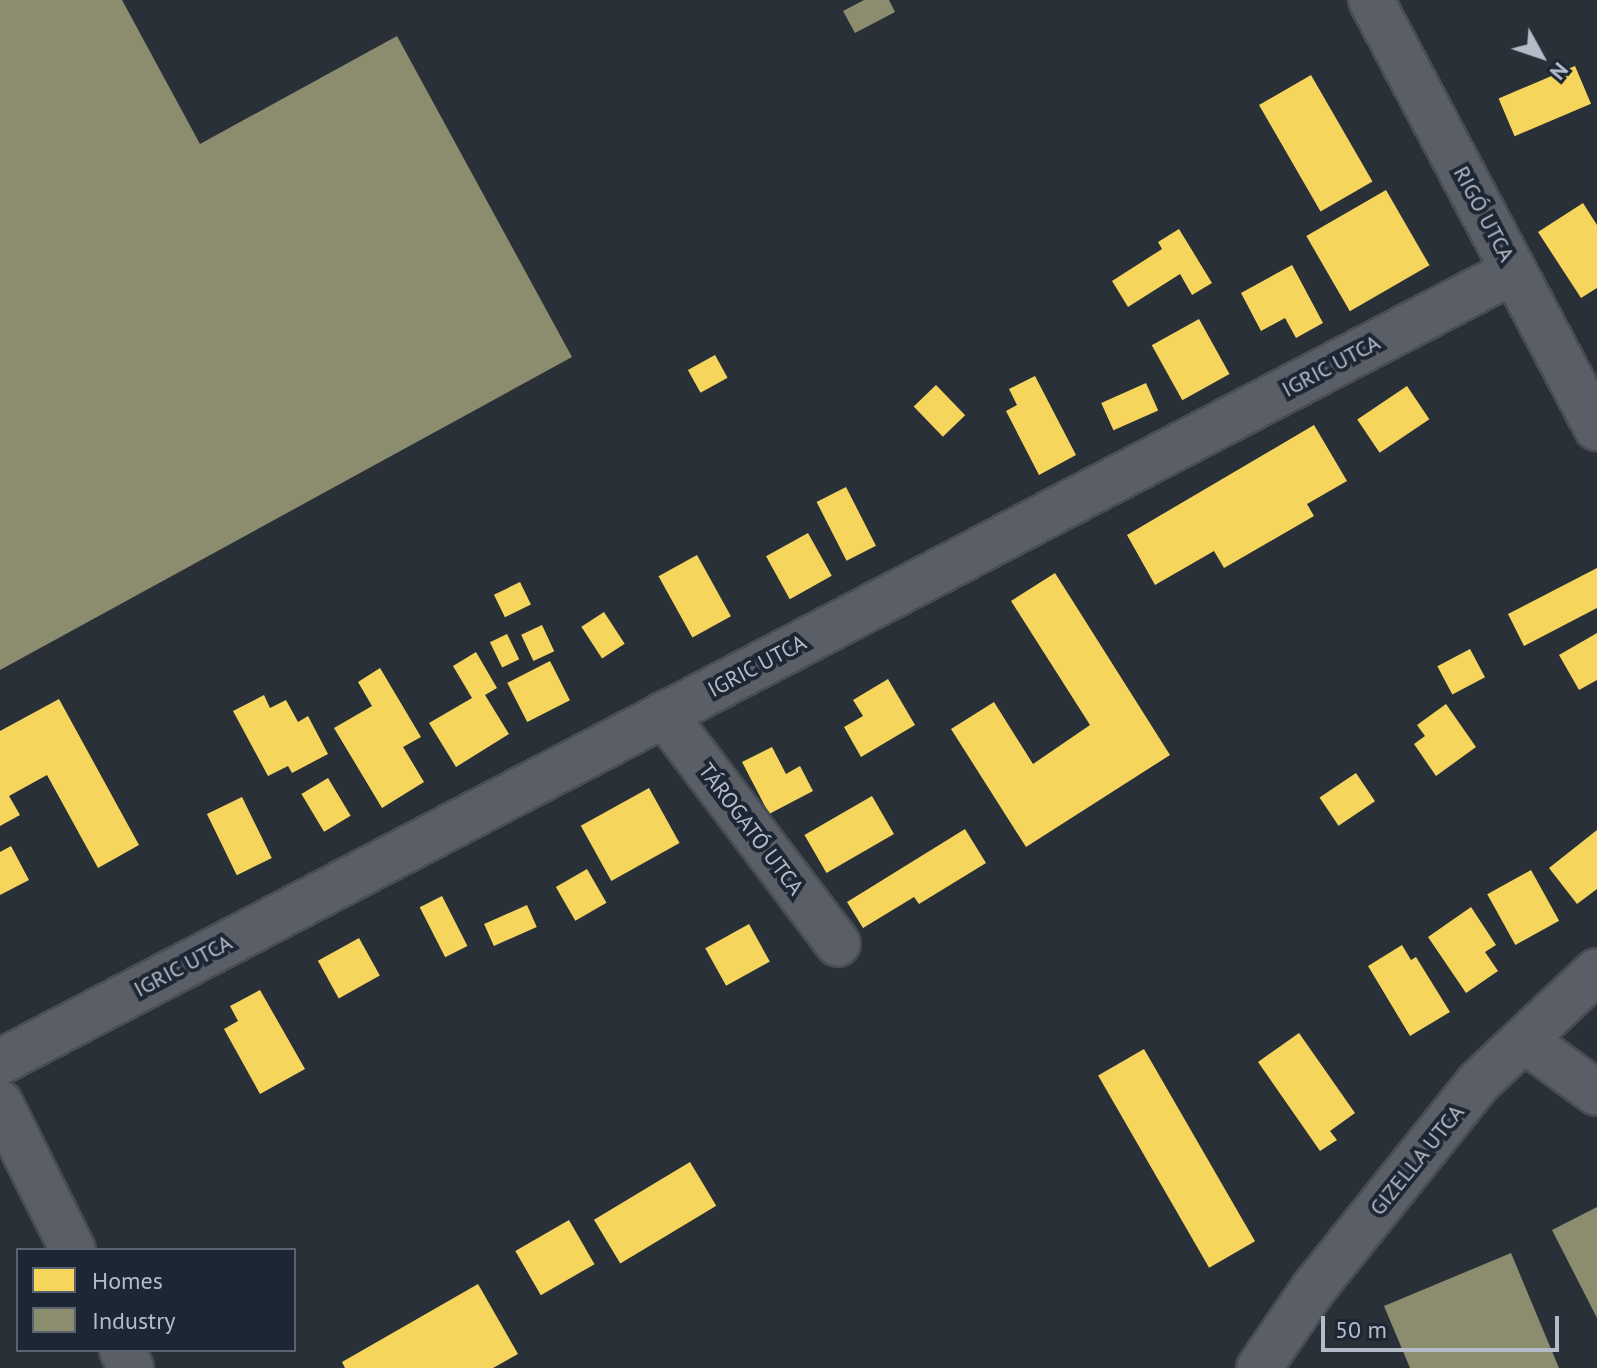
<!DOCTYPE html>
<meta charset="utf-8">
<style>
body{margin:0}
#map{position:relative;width:1597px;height:1368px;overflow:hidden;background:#2a3038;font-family:"PT Sans",sans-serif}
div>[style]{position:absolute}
.homes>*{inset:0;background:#f6d55c;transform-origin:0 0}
.industry>*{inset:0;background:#8c8c6e}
.roads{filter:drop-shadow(2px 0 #484c53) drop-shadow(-2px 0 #484c53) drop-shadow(0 2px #484c53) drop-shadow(0 -2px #484c53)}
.minor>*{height:44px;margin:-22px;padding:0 22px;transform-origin:22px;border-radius:22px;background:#5a5e66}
span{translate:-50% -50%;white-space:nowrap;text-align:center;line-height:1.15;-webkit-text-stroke:8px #1d2633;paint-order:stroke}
.street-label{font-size:22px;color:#b4bcc9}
.legend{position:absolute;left:16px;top:1248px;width:280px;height:104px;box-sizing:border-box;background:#1d2633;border:2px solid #59626f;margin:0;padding:10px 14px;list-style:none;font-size:24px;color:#b4bcc9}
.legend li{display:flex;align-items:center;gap:16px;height:40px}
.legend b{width:40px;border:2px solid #59626f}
.north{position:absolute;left:1501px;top:16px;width:80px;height:80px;-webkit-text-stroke:6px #1d2633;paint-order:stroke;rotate:130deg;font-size:22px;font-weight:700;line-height:32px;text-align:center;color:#b4bcc9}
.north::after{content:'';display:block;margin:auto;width:28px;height:36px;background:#b4bcc9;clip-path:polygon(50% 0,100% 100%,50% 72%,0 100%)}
.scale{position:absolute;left:1321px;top:1316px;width:238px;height:36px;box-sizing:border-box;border:4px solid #b4bcc9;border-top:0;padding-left:10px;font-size:24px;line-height:28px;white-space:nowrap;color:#b4bcc9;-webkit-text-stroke:6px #1d2633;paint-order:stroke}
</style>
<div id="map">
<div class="homes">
<i style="left:1575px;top:66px;width:41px;height:83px;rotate:67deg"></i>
<i style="left:1311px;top:75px;width:123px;height:60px;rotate:60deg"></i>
<i style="left:1386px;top:190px;width:87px;height:92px;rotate:60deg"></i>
<i style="clip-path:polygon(1583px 203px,1597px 225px,1597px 288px,1581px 298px,1538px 232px)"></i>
<i style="clip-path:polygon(1179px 229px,1212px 283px,1192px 295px,1180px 274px,1128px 307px,1112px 281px,1162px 249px,1158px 242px)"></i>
<i style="clip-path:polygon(1292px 265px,1323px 323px,1296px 338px,1285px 318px,1261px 331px,1241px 293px)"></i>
<i style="left:1199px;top:319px;width:63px;height:54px;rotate:61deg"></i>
<i style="left:715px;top:355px;width:26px;height:31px;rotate:61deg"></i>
<i style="clip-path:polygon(1035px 376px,1076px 455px,1039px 475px,1006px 411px,1017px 405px,1009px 389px)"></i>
<i style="left:1146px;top:383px;width:30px;height:49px;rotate:66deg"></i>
<i style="left:936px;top:385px;width:42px;height:31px;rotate:46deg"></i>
<i style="left:1407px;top:386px;width:40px;height:60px;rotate:56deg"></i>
<i style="clip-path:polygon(1314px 425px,1347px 481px,1307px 504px,1314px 516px,1224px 568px,1214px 551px,1155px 585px,1127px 535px)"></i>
<i style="left:846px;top:487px;width:66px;height:33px;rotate:63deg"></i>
<i style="left:808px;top:533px;width:49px;height:48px;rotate:61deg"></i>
<i style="left:697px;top:555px;width:70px;height:44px;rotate:61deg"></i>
<i style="clip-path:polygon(1597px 568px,1597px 608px,1524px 646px,1508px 614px)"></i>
<i style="clip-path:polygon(1055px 573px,1170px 755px,1026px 847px,951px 729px,994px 702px,1033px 764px,1090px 725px,1011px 601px)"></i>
<i style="left:520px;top:582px;width:25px;height:29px;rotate:64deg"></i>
<i style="left:604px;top:612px;width:38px;height:27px;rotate:57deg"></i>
<i style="left:542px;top:625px;width:29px;height:23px;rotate:65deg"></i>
<i style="clip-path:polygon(1597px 633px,1597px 680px,1579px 690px,1559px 655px)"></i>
<i style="left:507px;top:634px;width:28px;height:19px;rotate:64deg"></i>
<i style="left:1470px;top:649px;width:32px;height:37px;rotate:62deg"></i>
<i style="clip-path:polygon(476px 652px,497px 688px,485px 695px,509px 734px,456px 767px,429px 723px,472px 698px,453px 666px)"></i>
<i style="left:550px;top:661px;width:44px;height:48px;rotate:63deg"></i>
<i style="clip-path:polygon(380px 668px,421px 737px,403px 747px,424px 782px,382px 808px,334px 728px,372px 706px,358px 682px)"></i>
<i style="clip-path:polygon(888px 679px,915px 725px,861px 757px,844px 727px,863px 716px,853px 700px)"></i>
<i style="clip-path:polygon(264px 695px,270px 708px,286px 700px,298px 722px,308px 716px,328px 754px,292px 773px,288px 766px,268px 776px,233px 711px)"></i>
<i style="clip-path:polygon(59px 699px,139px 845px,98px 868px,47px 775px,9px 796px,20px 815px,0 826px,0 731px)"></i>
<i style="clip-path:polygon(1446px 704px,1476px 747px,1436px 776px,1414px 744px,1425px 736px,1417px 725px)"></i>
<i style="clip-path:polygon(772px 747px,786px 774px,800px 766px,813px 791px,769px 814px,742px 762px)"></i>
<i style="left:1356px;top:773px;width:34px;height:44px;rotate:56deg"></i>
<i style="left:328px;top:778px;width:44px;height:31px;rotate:59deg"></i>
<i style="left:649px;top:788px;width:63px;height:78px;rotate:61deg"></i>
<i style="left:872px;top:796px;width:44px;height:78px;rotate:60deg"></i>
<i style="left:242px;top:797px;width:68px;height:39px;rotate:64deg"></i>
<i style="clip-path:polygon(965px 829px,986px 863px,919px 904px,914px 897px,863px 928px,847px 902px)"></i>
<i style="clip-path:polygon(1597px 830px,1597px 889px,1577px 904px,1549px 868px)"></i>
<i style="clip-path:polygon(11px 846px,29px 880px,0 895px,0 852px)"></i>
<i style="left:587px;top:869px;width:39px;height:36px;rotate:60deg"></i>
<i style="left:1531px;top:870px;width:58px;height:50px;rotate:61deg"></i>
<i style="left:442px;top:896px;width:56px;height:25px;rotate:63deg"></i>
<i style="left:527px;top:905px;width:24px;height:47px;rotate:66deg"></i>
<i style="clip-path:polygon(1471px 907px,1496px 945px,1485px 952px,1498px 971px,1466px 993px,1428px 937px)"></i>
<i style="left:749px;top:924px;width:43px;height:50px;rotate:61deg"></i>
<i style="left:359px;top:938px;width:43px;height:47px;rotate:61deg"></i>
<i style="clip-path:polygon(1402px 945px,1411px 960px,1416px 957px,1450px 1012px,1410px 1036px,1368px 966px)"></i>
<i style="clip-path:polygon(260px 990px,305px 1069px,260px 1094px,224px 1029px,238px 1021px,230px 1006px)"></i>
<i style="clip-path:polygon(1299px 1033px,1355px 1113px,1330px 1131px,1337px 1140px,1320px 1151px,1258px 1062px)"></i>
<i style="left:1144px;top:1049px;width:222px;height:53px;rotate:60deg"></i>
<i style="left:690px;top:1162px;width:51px;height:112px;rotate:59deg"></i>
<i style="left:569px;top:1220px;width:51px;height:62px;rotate:60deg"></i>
<i style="clip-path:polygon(478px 1284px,518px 1354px,493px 1368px,345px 1368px,342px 1362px)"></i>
</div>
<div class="industry">
<i style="clip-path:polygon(0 0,122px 0,200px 144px,397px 36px,572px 357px,0 670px)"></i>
<i style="clip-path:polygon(864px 0,889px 0,895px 12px,855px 33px,843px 11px)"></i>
<i style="clip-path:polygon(1597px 1207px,1597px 1318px,1552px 1230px)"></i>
<i style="clip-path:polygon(1511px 1253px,1559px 1368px,1410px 1368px,1384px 1306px)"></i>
</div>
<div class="roads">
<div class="minor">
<i style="left:1371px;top:0;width:484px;rotate:62.2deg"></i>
<i style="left:664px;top:714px;width:288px;rotate:52.9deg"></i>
<i style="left:1524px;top:1040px;width:90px;rotate:36deg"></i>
<i style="left:0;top:1062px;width:1708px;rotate:-27.59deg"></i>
<i style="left:0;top:1103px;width:164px;rotate:63.6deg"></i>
<i style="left:122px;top:1350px;width:20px;rotate:63deg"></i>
<i style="left:1259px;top:1368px;width:96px;rotate:-55.6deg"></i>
<i style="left:1313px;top:1289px;width:264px;rotate:-51.3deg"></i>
<i style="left:1478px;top:1083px;width:163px;rotate:-43.3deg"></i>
</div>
</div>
<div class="street-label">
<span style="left:1484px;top:214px;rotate:62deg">RIGÓ UTCA</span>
<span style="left:1331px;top:366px;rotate:-28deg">IGRIC UTCA</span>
<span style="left:757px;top:666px;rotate:-28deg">IGRIC UTCA</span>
<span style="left:751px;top:829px;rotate:53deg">TÁROGATÓ UTCA</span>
<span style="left:183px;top:966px;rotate:-28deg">IGRIC UTCA</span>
<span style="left:1417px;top:1160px;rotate:-51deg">GIZELLA UTCA</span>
</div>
<ul class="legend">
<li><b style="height:22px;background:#f6d55c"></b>Homes</li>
<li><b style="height:22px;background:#8c8c6e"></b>Industry</li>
</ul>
<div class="north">N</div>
<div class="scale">50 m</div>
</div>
